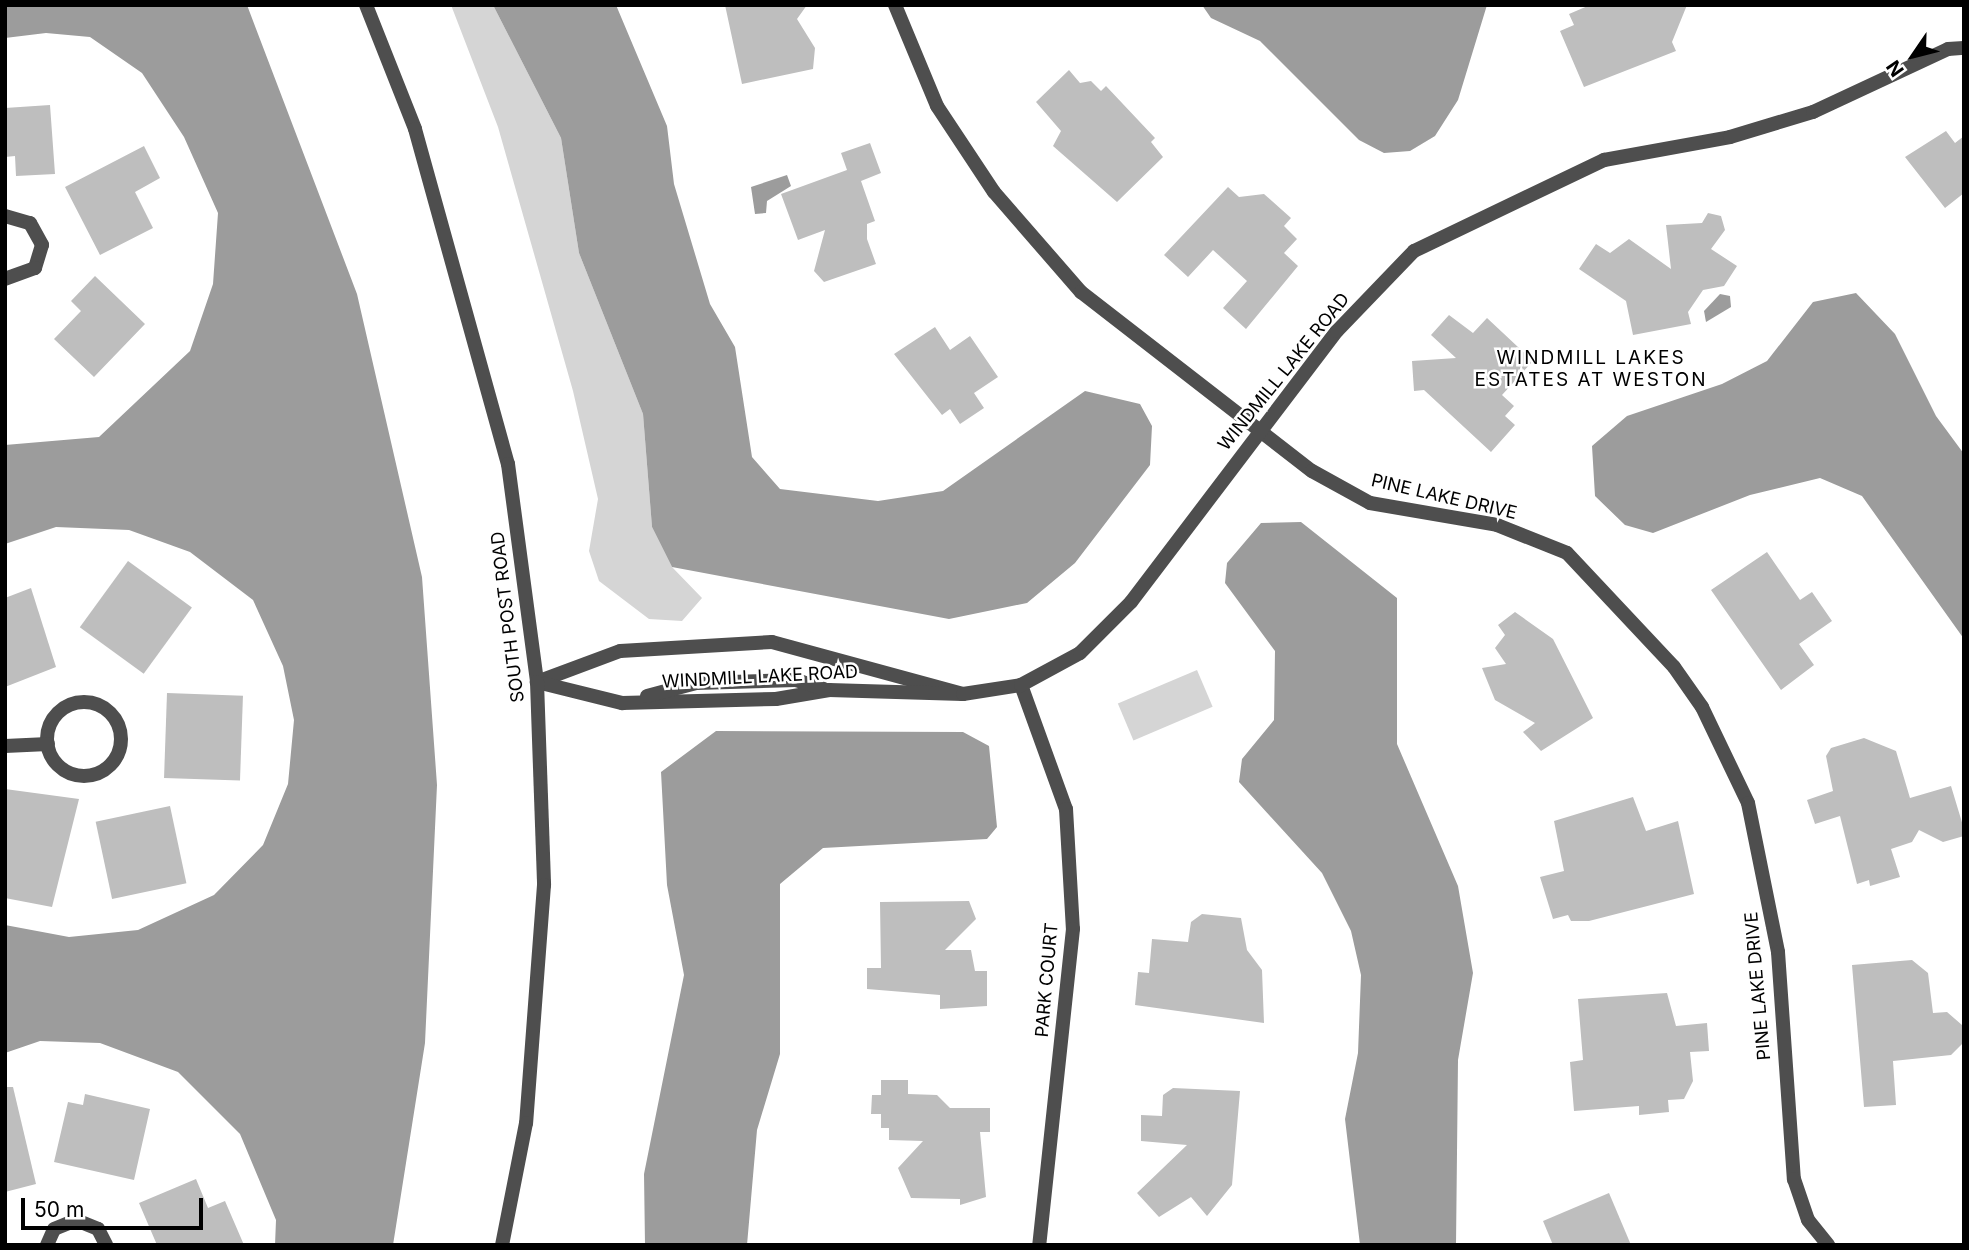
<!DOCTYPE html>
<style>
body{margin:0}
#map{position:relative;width:1969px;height:1250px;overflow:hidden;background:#fff;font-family:Inter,sans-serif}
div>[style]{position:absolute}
.green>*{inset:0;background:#d5d5d5;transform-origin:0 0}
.water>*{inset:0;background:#9c9c9c}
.building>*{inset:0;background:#bebebe;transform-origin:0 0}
.minor>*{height:14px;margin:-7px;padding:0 7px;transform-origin:7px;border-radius:7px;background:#4e4e4e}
.minor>.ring{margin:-7px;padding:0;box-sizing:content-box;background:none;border:14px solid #4e4e4e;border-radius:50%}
.tertiary>*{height:14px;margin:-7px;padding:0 7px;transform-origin:7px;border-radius:7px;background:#4e4e4e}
span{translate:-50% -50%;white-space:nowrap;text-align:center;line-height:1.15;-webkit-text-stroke:5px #fff;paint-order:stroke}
.street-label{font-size:18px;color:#000}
.neighbourhood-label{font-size:19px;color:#000;letter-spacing:2px}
.frame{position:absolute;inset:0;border:7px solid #000;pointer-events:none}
.north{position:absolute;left:1878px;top:21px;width:70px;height:70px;-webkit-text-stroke:5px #fff;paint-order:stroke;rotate:235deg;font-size:19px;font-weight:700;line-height:28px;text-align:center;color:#000}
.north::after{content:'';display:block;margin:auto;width:24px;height:32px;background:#000;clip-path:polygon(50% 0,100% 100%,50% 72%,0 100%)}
.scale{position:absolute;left:21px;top:1198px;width:182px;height:32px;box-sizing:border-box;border:4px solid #000;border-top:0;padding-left:9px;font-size:21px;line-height:24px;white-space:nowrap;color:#000;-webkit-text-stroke:5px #fff;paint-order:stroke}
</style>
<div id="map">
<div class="green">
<i style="clip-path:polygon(451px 5px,493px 5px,561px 138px,579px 253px,643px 414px,652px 527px,672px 567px,702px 598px,682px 621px,649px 619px,599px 581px,589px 551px,598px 499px,573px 391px,498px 127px)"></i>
<i style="left:1197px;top:670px;width:40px;height:86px;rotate:67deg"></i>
</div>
<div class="water">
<i style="clip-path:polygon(5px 5px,247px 5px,357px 294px,422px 577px,437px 785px,425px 1043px,393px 1245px,275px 1245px,276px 1220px,240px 1134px,178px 1072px,100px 1043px,40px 1041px,5px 1053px,5px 925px,69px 937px,138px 930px,214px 895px,263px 845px,288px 784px,294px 720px,283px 666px,253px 600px,190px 552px,129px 530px,56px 527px,5px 544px,5px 445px,99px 437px,190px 351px,213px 284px,218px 213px,184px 137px,142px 73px,90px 37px,46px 33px,5px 38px)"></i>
<i style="clip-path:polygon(493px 5px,616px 5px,667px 126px,674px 184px,710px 304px,735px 347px,752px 457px,780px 489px,878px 501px,943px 491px,1085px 391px,1140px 404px,1152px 426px,1150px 465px,1075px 563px,1027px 603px,949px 619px,672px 567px,652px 527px,643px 414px,579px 253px,561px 138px)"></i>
<i style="clip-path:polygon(1202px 5px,1487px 5px,1458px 100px,1435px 136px,1410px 151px,1384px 153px,1359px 140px,1260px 41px,1211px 18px)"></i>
<i style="clip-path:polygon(787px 175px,791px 186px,767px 201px,766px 213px,755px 214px,751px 187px)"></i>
<i style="clip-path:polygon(1856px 293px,1895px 334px,1936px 416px,1964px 454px,1964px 639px,1862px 496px,1820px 478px,1750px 495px,1653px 533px,1625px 525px,1595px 496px,1592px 446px,1627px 416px,1722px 384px,1767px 361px,1813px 302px)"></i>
<i style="clip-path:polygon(1720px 294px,1730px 296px,1731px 307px,1706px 322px,1704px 311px)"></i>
<i style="clip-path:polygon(1301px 522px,1397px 598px,1397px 744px,1458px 886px,1473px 973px,1458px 1060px,1456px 1245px,1360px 1245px,1345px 1119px,1358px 1053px,1361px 975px,1351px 931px,1322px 873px,1239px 782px,1242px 759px,1274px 720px,1275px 651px,1225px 583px,1227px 563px,1261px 523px)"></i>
<i style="clip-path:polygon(716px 731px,963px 732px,989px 746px,997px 827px,987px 839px,823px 848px,780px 884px,780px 1054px,757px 1130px,747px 1245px,645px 1245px,644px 1174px,684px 975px,667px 885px,661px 772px)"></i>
</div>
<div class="building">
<i style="clip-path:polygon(725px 5px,807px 5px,797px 19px,815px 48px,813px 69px,742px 84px)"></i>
<i style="clip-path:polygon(1590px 5px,1687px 5px,1672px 42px,1676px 51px,1584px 87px,1560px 31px,1574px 25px,1569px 14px)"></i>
<i style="clip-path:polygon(1069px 70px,1080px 83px,1091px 81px,1101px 91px,1106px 86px,1155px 138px,1151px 142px,1163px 157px,1117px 202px,1053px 146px,1061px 131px,1036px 102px)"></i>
<i style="clip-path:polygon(50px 105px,55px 174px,16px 176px,15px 156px,5px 157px,5px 108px)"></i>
<i style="clip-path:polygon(1946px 131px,1955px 143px,1964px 136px,1964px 193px,1945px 208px,1905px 157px)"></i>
<i style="clip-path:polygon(870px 143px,881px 173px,861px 181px,875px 221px,867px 224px,867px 239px,876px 264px,824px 282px,814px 271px,825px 230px,798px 240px,781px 194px,847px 170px,841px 153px)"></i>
<i style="clip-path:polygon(144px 146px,160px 178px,135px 192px,153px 228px,100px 255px,65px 187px)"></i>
<i style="clip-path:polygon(1228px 187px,1239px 197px,1264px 194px,1291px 218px,1284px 226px,1297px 239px,1284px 253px,1298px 266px,1246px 329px,1223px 308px,1247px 281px,1213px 250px,1188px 277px,1164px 255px)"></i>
<i style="clip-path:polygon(1708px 213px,1721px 216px,1725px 230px,1711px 249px,1737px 266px,1724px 286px,1703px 290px,1688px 312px,1691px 324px,1633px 335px,1626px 301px,1579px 269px,1596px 244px,1610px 253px,1629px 239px,1671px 269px,1666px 225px,1702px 223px)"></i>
<i style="clip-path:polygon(95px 276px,145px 324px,94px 377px,54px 339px,81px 311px,71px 301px)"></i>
<i style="clip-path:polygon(1449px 315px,1473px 333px,1487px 318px,1533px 361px,1502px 395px,1514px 406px,1505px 416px,1515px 425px,1491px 452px,1424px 390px,1414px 391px,1412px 361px,1456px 358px,1431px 335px)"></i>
<i style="clip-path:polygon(935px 327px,950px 350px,970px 336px,998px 377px,974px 393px,984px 408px,960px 424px,950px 409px,942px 415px,894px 354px)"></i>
<i style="clip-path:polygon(1767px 552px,1800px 600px,1812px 592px,1832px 621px,1799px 644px,1814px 665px,1781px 690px,1711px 590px)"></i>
<i style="left:128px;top:561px;width:79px;height:82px;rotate:36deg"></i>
<i style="clip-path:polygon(31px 588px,56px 667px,5px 687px,5px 598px)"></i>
<i style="clip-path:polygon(1515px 612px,1553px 639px,1593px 718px,1541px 751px,1523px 732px,1535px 723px,1495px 700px,1482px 668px,1506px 664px,1495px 648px,1505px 635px,1498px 625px)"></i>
<i style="left:167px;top:693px;width:76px;height:85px;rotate:2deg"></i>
<i style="clip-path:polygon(1864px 738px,1896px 751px,1910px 798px,1951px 786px,1964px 829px,1964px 836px,1943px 842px,1919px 830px,1912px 842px,1891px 849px,1900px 877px,1870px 886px,1869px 880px,1857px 884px,1840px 816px,1815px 824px,1807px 800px,1833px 791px,1826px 756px,1831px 748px)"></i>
<i style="clip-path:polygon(5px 789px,79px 799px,52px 907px,5px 898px)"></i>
<i style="clip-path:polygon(1633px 797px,1646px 831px,1678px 821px,1694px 894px,1589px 921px,1571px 921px,1568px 915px,1553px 919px,1540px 877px,1564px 871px,1554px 821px)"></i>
<i style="left:170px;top:806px;width:79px;height:76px;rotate:78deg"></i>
<i style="clip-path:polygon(969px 901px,976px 919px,945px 950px,971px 950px,975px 971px,987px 971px,987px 1006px,940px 1009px,940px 995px,867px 989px,867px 968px,881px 968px,880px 902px)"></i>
<i style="clip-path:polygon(1202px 914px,1241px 918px,1247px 950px,1262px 970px,1264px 1023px,1135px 1005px,1138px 972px,1149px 973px,1152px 939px,1188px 942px,1191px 922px)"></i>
<i style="clip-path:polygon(1912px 960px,1928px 973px,1933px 1013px,1947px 1012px,1962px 1025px,1963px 1043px,1951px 1055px,1893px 1061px,1896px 1105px,1864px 1107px,1852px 965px)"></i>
<i style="clip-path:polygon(1667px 993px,1676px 1026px,1707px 1023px,1709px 1051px,1690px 1052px,1693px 1081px,1684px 1099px,1668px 1100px,1669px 1112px,1639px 1115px,1639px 1106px,1574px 1111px,1570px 1062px,1583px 1060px,1578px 999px)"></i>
<i style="clip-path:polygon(881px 1080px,908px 1080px,908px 1094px,937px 1095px,950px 1108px,990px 1108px,990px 1132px,980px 1132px,986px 1197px,960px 1205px,960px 1199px,911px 1198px,898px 1168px,923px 1141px,889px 1140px,889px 1128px,881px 1128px,881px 1114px,871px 1114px,872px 1095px,881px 1095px)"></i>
<i style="clip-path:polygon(5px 1087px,13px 1087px,36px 1184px,5px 1192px)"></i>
<i style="clip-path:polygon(1173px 1088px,1240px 1091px,1232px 1185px,1207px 1216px,1191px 1197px,1159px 1217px,1137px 1193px,1187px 1145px,1141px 1141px,1141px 1115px,1162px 1116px,1163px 1095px)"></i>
<i style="clip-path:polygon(85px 1094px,150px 1109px,134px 1180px,54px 1162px,68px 1102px,83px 1105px)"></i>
<i style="clip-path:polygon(196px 1179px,208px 1208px,225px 1201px,244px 1245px,157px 1245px,139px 1203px)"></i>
<i style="clip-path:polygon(1609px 1193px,1631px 1245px,1553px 1245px,1543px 1221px)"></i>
</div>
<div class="minor">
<i style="left:895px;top:5px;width:109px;rotate:67.4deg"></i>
<i style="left:937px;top:106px;width:103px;rotate:56.5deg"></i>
<i style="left:994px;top:192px;width:133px;rotate:49deg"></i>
<i style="left:1081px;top:292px;width:292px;rotate:37.8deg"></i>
<i style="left:1312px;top:471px;width:66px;rotate:28.9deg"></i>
<i style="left:1370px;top:503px;width:129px;rotate:9.8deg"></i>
<i style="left:1497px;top:525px;width:75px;rotate:21.8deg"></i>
<i style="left:1567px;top:553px;width:156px;rotate:46.8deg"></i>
<i style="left:1674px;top:667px;width:49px;rotate:55deg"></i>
<i style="left:1702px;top:707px;width:106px;rotate:64.4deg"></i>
<i style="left:1748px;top:803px;width:152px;rotate:78.6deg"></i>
<i style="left:1778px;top:952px;width:228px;rotate:86deg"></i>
<i style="left:1794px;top:1179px;width:43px;rotate:71.1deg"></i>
<i style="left:1808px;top:1220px;width:32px;rotate:51deg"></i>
<i style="left:5px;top:216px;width:26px;rotate:16deg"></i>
<i style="left:30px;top:223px;width:25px;rotate:61deg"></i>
<i style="left:42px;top:245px;width:24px;rotate:107deg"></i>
<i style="left:35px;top:268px;width:32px;rotate:160deg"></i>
<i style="left:1021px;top:685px;width:132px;rotate:70.1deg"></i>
<i style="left:1066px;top:809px;width:120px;rotate:86.7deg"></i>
<i style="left:1073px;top:929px;width:318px;rotate:96.1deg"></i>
<i style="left:963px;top:694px;width:198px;rotate:-164.8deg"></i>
<i style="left:772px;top:642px;width:152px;rotate:176.6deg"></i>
<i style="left:620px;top:651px;width:89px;rotate:159.5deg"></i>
<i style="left:537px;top:682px;width:88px;rotate:13.9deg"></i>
<i style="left:622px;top:703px;width:154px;rotate:-1.5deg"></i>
<i style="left:776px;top:699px;width:54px;rotate:-9.6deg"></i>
<i style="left:829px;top:690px;width:134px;rotate:1.7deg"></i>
<i style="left:963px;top:694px;width:59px;rotate:-8.8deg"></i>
<i style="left:1021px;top:685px;width:67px;rotate:-28.5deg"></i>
<i style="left:1080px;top:653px;width:72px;rotate:-45deg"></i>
<i style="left:1131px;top:602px;width:340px;rotate:-52.8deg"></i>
<i style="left:1337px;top:331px;width:111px;rotate:-46.1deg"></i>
<i style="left:1414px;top:251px;width:211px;rotate:-25.6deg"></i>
<i style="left:1604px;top:160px;width:128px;rotate:-10.3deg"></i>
<i style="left:1730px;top:137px;width:87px;rotate:-16.8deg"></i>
<i style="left:1813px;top:112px;width:149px;rotate:-25deg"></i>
<i style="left:1948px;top:49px;width:16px;rotate:-4deg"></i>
<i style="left:647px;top:696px;width:51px;rotate:-14.9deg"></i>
<i style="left:696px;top:683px;width:100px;rotate:-1.7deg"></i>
<i style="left:796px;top:680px;width:29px;rotate:18deg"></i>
<i class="ring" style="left:47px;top:702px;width:60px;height:60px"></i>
<i style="left:5px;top:746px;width:43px;rotate:-2.7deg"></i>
<i style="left:47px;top:1245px;width:17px;rotate:-66deg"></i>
<i style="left:54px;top:1229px;width:24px;rotate:-22deg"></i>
<i style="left:76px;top:1220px;width:24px;rotate:22deg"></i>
<i style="left:98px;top:1229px;width:18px;rotate:63deg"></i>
</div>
<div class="tertiary">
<i style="left:366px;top:5px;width:133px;rotate:68.4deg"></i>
<i style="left:415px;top:129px;width:348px;rotate:74.5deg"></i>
<i style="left:508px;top:464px;width:220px;rotate:82.4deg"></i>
<i style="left:537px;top:682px;width:203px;rotate:88deg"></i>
<i style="left:544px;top:885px;width:239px;rotate:94.3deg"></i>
<i style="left:526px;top:1123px;width:124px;rotate:101.1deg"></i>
</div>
<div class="street-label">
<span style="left:1284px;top:372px;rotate:-51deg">WINDMILL LAKE ROAD</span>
<span style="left:1444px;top:497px;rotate:13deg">PINE LAKE DRIVE</span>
<span style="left:508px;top:617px;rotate:-97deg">SOUTH POST ROAD</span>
<span style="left:760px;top:677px;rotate:-3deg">WINDMILL LAKE ROAD</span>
<span style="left:1047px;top:980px;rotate:-85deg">PARK COURT</span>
<span style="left:1758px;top:986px;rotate:-95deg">PINE LAKE DRIVE</span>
</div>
<div class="neighbourhood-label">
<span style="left:1591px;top:369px">WINDMILL LAKES<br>ESTATES AT WESTON</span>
</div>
<div class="frame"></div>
<div class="north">N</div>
<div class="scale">50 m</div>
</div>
